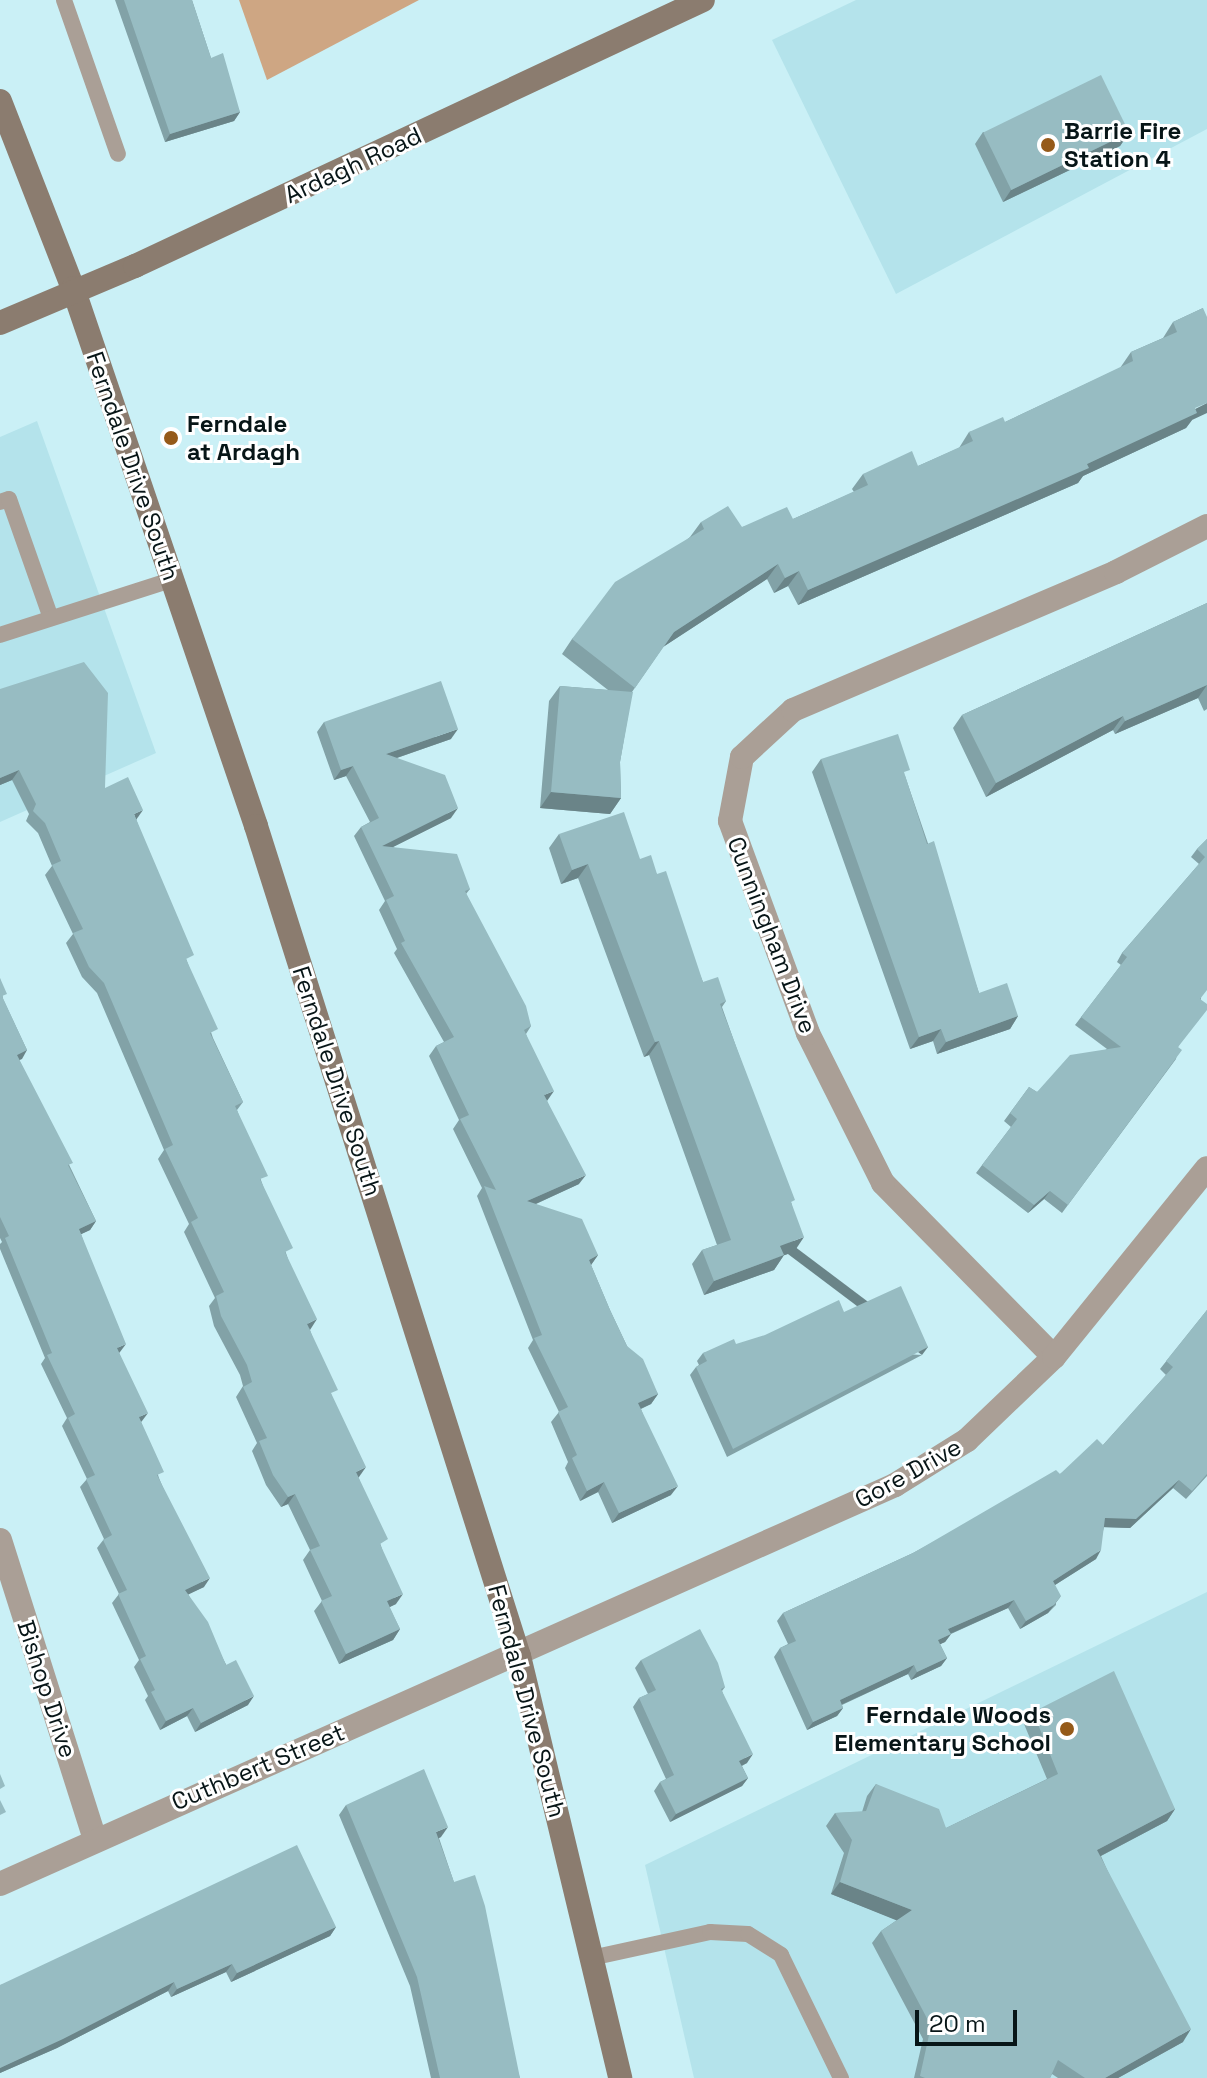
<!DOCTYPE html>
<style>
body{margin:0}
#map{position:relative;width:1207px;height:2078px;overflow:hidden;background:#caf0f6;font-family:"Space Grotesk",sans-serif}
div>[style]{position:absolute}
.built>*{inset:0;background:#b4e3eb}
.forest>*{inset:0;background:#cea683}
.lane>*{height:16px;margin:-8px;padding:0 8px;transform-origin:8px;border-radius:8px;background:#aa9f96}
.street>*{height:24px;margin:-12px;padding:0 12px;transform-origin:12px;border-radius:12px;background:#aa9f96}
.secondary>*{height:24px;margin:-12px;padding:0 12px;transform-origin:12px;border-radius:12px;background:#8b7c6f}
.wall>*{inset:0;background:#82a2a7}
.shaded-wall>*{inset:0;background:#6a8488;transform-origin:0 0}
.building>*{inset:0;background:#97bcc2;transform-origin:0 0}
.dots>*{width:22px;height:22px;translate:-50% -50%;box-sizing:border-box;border:4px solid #fff;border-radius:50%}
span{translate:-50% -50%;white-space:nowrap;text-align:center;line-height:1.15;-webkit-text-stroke:6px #fff;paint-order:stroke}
.poi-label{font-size:24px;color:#071517;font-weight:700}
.left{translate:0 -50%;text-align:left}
.right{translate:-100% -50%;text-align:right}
.street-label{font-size:24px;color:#071517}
.scale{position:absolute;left:915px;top:2010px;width:102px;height:36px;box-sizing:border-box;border:4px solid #071517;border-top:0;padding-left:10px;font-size:24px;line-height:28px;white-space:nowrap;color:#071517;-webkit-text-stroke:6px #fff;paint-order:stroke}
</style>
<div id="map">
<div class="built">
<i style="clip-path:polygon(856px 0,1207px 0,1207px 129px,896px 294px,772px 40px)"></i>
<i style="clip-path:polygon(37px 421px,156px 753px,0 822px,0 437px)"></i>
<i style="clip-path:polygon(1207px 1592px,1207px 2078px,694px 2078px,645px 1865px)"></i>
</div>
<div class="forest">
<i style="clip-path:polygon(239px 0,419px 0,267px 80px)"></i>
</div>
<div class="lane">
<i style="left:64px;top:0;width:163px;rotate:70.7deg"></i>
<i style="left:0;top:502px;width:9px;rotate:-18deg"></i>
<i style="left:9px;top:499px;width:126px;rotate:70.6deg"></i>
<i style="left:0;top:635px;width:180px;rotate:-17.8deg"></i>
<i style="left:591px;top:1958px;width:122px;rotate:-12.3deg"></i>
<i style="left:710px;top:1932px;width:38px;rotate:3deg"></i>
<i style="left:748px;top:1934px;width:39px;rotate:32deg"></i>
<i style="left:781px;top:1955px;width:137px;rotate:64deg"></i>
</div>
<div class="street">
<i style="left:1054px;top:1357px;width:244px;rotate:-134.5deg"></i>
<i style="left:883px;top:1183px;width:168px;rotate:-116.6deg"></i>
<i style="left:808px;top:1033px;width:226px;rotate:-110.2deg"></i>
<i style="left:730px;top:821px;width:65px;rotate:-79.4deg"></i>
<i style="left:742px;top:757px;width:69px;rotate:-42.7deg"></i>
<i style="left:793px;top:710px;width:351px;rotate:-23.1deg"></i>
<i style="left:1116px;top:572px;width:102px;rotate:-26.8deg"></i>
<i style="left:0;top:1540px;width:312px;rotate:72.4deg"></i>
<i style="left:0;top:1884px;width:980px;rotate:-24.03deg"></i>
<i style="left:895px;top:1485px;width:85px;rotate:-32deg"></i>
<i style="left:967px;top:1440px;width:120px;rotate:-43.7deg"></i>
<i style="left:1054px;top:1357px;width:243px;rotate:-51deg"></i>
</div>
<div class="secondary">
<i style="left:0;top:101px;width:201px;rotate:68.7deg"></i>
<i style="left:73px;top:288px;width:568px;rotate:71.21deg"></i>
<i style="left:256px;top:826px;width:871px;rotate:72.42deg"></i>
<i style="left:519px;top:1656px;width:434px;rotate:76.5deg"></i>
<i style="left:0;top:323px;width:147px;rotate:-22.9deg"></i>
<i style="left:135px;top:266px;width:627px;rotate:-25.09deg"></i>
</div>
<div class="wall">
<i style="clip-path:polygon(115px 0,192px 0,211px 58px,240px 112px,234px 121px,165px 142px)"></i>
<i style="clip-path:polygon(983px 132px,1129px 133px,1120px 146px,1003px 202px,975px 144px)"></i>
<i style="clip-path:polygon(1203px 308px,1192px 420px,1186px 428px,1083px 476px,1078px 483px,798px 605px,788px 586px,774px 593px,767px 579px,663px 647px,632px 692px,620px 762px,621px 798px,610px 814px,540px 808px,549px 701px,560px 686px,608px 690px,562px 654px,572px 639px,690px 537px,701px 522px,742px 527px,793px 519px,854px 492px,852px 489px,863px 474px,918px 466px,959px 448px,969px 432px,1005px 422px,1120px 368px,1131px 352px,1163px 338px,1173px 322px)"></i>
<i style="clip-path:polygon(1207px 603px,1207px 709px,1204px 711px,1198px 698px,1115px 734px,1113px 730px,986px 797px,953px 728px,962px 715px)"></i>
<i style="clip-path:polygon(0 689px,105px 788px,136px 819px,188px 964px,213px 1038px,243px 1102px,237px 1110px,287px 1256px,310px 1330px,382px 1549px,396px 1604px,389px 1607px,400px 1629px,393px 1640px,339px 1664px,314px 1611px,322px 1601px,303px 1560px,310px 1550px,288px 1504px,281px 1507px,266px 1485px,252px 1451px,257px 1443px,236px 1397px,243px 1386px,240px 1375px,214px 1326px,209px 1306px,215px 1298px,184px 1232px,189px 1224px,158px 1159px,164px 1150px,97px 993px,82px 977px,66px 943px,73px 934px,45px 875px,52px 866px,38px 833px,26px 821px,29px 814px,12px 780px,0 785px)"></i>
<i style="clip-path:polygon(324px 722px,451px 739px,397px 758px,451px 818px,393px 847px,470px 889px,466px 894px,531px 1026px,526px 1034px,547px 1101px,579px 1184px,536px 1204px,598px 1255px,591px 1265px,610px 1310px,627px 1346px,658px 1394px,651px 1404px,641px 1409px,671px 1495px,612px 1523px,598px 1492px,580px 1501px,565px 1468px,568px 1462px,551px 1422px,559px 1412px,528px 1348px,533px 1340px,477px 1196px,482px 1188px,453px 1129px,459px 1120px,429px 1056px,436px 1046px,444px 1042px,394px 953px,397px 949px,379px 910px,385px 901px,354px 836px,361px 827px,370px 822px,346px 776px,334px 780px,317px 732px)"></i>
<i style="clip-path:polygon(821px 759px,905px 776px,979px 993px,1018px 1016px,1010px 1029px,937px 1054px,933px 1041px,910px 1049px,812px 772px)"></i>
<i style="clip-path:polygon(559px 834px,640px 859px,657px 874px,703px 982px,726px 1001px,722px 1007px,792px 1205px,794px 1252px,784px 1255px,774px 1270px,704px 1295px,692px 1264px,702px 1250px,717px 1245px,649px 1055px,644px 1057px,578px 878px,561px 884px,549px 848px)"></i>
<i style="clip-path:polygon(1207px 839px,1201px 999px,1178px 1047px,1176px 1059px,1062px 1213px,1044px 1199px,1028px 1213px,976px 1173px,1011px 1127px,1004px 1121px,1029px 1087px,1037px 1092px,1107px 1049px,1075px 1025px,1121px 965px,1117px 962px,1122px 953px,1199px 864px,1191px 857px,1197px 849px)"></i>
<i style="clip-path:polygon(0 978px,3px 999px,27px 1050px,19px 1060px,96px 1221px,90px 1230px,81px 1234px,120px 1352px,119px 1353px,142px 1421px,141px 1422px,159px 1478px,204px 1587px,188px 1594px,248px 1705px,195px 1732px,187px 1716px,160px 1730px,145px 1700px,148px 1696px,134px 1667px,139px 1660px,112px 1603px,119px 1594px,97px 1548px,104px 1539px,80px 1487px,87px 1479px,62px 1426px,67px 1418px,41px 1364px,45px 1358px,0 1249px,0 1244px,2px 1242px,0 1238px)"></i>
<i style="clip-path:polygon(1207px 1310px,1207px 1476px,1186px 1499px,1173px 1488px,1130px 1528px,1104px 1527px,1096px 1559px,1055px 1585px,1056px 1605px,1048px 1613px,1020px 1629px,1008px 1608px,951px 1634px,945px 1642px,940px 1644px,947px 1658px,941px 1666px,911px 1680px,908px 1674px,842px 1705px,843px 1708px,837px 1716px,807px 1730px,774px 1657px,780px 1648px,788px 1644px,777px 1621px,783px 1613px,913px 1553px,1060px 1474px,1103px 1445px,1166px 1375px,1160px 1369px)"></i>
<i style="clip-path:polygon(736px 1344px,922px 1355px,727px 1457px,690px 1375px,696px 1367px,699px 1365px,697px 1361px,703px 1353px)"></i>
<i style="clip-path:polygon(641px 1660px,725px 1687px,722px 1691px,747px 1763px,742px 1766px,748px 1778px,742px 1786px,670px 1822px,654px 1791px,660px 1782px,666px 1779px,633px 1707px,639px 1698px,648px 1694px,635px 1668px)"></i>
<i style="clip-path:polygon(1033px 1712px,1175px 1809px,1167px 1821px,1101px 1856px,1183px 2042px,1118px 2078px,1058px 2078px,1052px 2074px,1050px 2078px,914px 2078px,923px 2039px,872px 1943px,881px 1931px,897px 1920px,831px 1894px,844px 1853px,826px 1826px,835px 1813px,862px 1812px,867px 1796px,876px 1784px,946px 1828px,1047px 1779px,1024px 1724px)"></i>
<i style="clip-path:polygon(346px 1805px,441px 1837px,439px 1838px,520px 2078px,431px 2078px,410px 1986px,339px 1815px)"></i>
<i style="clip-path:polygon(336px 1927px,330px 1936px,231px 1982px,226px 1972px,171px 1997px,168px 1991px,57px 2048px,0 2073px,0 1985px)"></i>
</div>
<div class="shaded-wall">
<i style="clip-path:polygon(240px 112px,234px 121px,165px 142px,170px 134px)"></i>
<i style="clip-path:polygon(1129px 133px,1120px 146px,1003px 202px,1011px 190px)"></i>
<i style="clip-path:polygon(1207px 403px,1207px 413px,1192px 420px,1186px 428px,1083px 476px,1078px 483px,798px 605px,808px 590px,1087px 464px)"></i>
<i style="clip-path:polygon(778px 564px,767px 579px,663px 647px,674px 632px)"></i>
<i style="clip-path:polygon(799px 571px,788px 586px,774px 593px,785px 578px)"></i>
<i style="clip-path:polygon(1207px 685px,1198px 698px,1115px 734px,1125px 721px)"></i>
<i style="clip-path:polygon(1123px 716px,1113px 730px,986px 797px,996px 783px)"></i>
<i style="clip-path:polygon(458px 729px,451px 739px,379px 764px,386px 754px)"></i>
<i style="clip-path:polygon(353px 766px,346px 776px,334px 780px,341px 770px)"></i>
<i style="clip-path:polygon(19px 770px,12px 780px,0 785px,0 778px)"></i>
<i style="clip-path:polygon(551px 792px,621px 798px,610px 814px,540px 808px)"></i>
<i style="clip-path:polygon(458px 808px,451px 818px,375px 856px,382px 846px)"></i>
<i style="clip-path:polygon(143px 810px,136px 820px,134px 814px)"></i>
<i style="clip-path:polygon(588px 864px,578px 878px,561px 884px,572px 870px)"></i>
<i style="clip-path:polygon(1018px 1016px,1010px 1029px,937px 1054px,946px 1042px)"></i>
<i style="clip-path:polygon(941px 1029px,933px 1041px,910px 1049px,919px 1037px)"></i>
<i style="clip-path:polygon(659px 1041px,649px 1055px,644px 1057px,655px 1042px)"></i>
<i style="clip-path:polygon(27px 1050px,22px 1059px,11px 1064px,17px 1055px)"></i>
<i style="clip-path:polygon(554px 1091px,547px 1101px,544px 1095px)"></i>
<i style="clip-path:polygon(586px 1175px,579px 1184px,520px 1211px,527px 1201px)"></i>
<i style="clip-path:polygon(1050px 1191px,1044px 1199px,1028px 1213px,1034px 1205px)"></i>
<i style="clip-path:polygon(96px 1221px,90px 1230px,73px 1238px,79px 1229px)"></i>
<i style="clip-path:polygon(804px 1237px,794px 1252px,770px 1260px,780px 1246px)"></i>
<i style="clip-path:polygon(598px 1255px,591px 1265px,589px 1260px)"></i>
<i style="clip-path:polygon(784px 1255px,774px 1270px,704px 1295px,714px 1281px)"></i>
<i style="clip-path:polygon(317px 1319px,310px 1330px,307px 1324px)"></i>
<i style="clip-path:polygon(126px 1344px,120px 1352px,111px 1357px,117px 1348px)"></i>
<i style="left:928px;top:1347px;width:10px;height:220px;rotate:127deg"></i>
<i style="clip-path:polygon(658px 1394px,651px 1404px,631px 1413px,638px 1403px)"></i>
<i style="clip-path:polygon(148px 1413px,142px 1421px,133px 1426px,139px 1417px)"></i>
<i style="clip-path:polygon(366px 1467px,359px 1477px,349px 1482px,356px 1472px)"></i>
<i style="clip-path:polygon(1179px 1480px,1173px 1488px,1130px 1528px,1099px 1527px,1105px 1518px)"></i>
<i style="clip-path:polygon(604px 1482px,598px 1492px,580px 1501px,587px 1491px)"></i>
<i style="clip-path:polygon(678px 1486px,671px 1495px,612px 1523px,619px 1513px)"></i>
<i style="clip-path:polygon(295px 1494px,288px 1504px,281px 1507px,288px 1497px)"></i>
<i style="clip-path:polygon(1101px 1550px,1096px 1559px,1047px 1590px,1053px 1581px)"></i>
<i style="clip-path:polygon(210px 1578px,204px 1587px,179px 1599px,185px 1590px)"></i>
<i style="clip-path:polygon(403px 1594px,396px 1604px,380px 1612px,387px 1601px)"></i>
<i style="clip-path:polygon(1061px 1596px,1048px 1613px,1020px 1629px,1026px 1621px)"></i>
<i style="clip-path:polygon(1014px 1600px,1008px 1608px,943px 1637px,948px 1629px)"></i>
<i style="clip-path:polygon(400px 1629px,393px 1640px,339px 1664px,346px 1654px)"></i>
<i style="clip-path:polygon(951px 1634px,945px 1642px,932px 1648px,938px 1640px)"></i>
<i style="clip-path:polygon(947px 1658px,941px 1666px,911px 1680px,917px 1672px)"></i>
<i style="clip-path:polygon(914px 1665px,908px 1674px,834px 1708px,840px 1700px)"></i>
<i style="clip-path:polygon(254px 1696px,248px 1705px,195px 1732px,201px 1723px)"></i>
<i style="clip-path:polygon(193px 1708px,187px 1716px,160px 1730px,166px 1721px)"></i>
<i style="clip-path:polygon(843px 1708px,837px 1716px,807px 1730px,813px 1722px)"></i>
<i style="clip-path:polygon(753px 1754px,747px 1763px,734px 1769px,739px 1761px)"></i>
<i style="clip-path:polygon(748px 1778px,742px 1786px,670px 1822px,676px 1814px)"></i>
<i style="clip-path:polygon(1175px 1809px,1167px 1821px,1089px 1862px,1097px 1850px)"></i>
<i style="clip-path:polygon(448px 1827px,441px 1837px,430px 1842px,436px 1832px)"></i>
<i style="clip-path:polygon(840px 1882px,912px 1910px,903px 1923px,831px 1894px)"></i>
<i style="clip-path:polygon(336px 1927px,330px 1936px,231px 1982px,237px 1973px)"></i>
<i style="clip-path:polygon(232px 1964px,226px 1972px,171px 1997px,177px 1989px)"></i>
<i style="clip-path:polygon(174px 1982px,168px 1991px,57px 2048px,0 2073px,0 2068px)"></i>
<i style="clip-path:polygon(1191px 2029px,1183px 2042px,1118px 2078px,1105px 2078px)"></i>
</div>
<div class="building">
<i style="clip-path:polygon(124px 0,192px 0,211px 58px,223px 53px,240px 112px,170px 134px)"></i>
<i style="left:1101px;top:75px;width:64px;height:131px;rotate:64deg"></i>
<i style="clip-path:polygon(1203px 308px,1207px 317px,1207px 403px,1195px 408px,1197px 413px,1087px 464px,1089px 468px,808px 590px,799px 571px,785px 578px,778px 564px,674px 632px,635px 688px,572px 639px,615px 582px,704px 529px,701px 522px,728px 506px,742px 527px,787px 507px,793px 519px,868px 485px,863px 474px,912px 451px,918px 466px,973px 441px,969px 432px,1003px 417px,1005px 422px,1133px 361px,1131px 352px,1177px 332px,1173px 322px)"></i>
<i style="clip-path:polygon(1207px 603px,1207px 685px,1125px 721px,1123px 716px,996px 783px,962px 715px)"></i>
<i style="clip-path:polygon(84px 662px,108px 693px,105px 788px,128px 777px,143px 810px,134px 814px,194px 955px,186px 959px,218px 1029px,210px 1033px,243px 1102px,235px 1106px,268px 1176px,260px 1179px,293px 1248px,285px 1252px,317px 1319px,307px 1324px,338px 1390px,331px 1393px,366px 1467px,356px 1472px,388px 1539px,380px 1544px,403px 1594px,387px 1601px,400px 1629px,346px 1654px,321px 1601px,332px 1596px,310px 1550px,320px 1546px,295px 1494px,288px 1497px,273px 1475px,259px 1441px,267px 1438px,243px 1387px,252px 1382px,247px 1365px,221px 1316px,216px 1296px,224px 1292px,191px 1222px,198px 1218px,165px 1149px,173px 1145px,104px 983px,89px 967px,73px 933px,83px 929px,52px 865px,61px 861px,45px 823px,33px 811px,36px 804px,19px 770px,0 778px,0 689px)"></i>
<i style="clip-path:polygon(441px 681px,458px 729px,386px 754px,445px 775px,458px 808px,382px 846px,457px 854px,470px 889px,465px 891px,526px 1006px,531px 1026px,524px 1030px,554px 1091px,544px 1095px,586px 1175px,527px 1201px,582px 1219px,598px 1255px,589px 1260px,610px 1310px,627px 1346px,643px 1359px,658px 1394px,638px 1403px,678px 1486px,619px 1513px,604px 1482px,587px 1491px,572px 1458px,577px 1455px,558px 1412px,568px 1407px,534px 1338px,542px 1335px,484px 1186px,496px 1190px,460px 1119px,469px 1115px,436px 1046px,454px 1037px,401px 943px,405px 941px,386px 900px,394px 896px,361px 827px,379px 818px,353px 766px,341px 770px,324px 722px)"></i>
<i style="clip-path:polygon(560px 686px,633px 692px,620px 762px,621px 798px,551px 792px)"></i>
<i style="clip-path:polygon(898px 734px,910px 770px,904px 772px,927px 844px,934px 841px,979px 993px,1007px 983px,1018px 1016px,946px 1042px,941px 1029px,919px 1037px,821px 759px)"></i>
<i style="clip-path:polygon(624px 812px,640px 859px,651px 855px,657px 874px,666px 871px,703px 982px,718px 977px,726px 1001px,720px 1004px,795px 1200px,791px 1202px,804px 1237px,780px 1246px,784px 1255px,714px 1281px,702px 1250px,731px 1240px,659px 1041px,655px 1042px,588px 864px,572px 870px,559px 834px)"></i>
<i style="clip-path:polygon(1207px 839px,1207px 990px,1200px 999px,1207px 1004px,1207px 1010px,1178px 1047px,1182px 1050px,1068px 1205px,1050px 1191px,1034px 1205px,982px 1165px,1017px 1119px,1010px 1113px,1029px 1087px,1037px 1092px,1070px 1055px,1121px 1047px,1081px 1017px,1127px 957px,1122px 953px,1205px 857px,1197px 849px)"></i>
<i style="clip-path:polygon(0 978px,7px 994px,2px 996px,27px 1050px,17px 1055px,73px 1163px,68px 1165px,96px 1221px,79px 1229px,126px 1344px,117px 1348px,148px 1413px,139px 1417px,164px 1472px,157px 1475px,210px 1578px,185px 1590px,208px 1622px,226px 1665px,236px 1660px,254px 1696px,201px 1723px,193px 1708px,166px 1721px,151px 1692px,155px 1690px,140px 1659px,146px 1656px,118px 1594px,127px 1590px,103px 1540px,112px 1535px,86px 1479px,95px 1475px,68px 1418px,75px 1414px,47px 1355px,52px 1353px,5px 1238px,9px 1236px,0 1217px)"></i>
<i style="clip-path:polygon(901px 1286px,928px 1347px,733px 1449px,696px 1367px,707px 1361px,703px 1353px,734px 1339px,736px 1344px,765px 1335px,839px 1300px,844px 1312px)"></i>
<i style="clip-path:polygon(1207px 1310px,1207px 1474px,1192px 1491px,1179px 1480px,1136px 1519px,1105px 1518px,1101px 1550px,1053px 1581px,1061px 1596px,1054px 1605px,1026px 1621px,1014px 1600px,948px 1629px,951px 1634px,938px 1640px,947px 1658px,917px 1672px,914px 1665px,840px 1700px,843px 1708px,813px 1722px,780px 1648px,796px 1641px,783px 1613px,913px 1553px,1056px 1470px,1060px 1474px,1097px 1439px,1103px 1445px,1173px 1367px,1166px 1361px)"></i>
<i style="clip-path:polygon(700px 1629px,718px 1663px,725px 1687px,721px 1689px,753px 1754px,739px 1761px,748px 1778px,676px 1814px,660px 1782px,674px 1775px,639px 1698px,656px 1690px,641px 1660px)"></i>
<i style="clip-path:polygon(1114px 1671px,1175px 1809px,1097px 1850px,1191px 2029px,1105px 2078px,1085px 2078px,1058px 2060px,1050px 2078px,925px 2078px,920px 2076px,931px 2026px,881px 1931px,912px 1910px,840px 1882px,852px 1840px,835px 1813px,866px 1811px,876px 1784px,939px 1809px,946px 1828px,1058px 1774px,1033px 1712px)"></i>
<i style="clip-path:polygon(424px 1769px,448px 1827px,436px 1832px,454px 1882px,475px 1875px,485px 1906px,520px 2078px,440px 2078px,417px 1977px,346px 1805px)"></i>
<i style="clip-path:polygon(0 1774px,5px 1786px,0 1789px)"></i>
<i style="clip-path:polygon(0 1800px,6px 1812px,0 1815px)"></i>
<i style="clip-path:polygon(297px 1845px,336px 1927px,237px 1973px,232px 1964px,177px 1989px,174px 1982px,63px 2039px,0 2068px,0 1985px)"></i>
</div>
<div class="dots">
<i style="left:1048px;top:145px;background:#955a19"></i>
<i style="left:171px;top:438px;background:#955a19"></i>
<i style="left:1067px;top:1729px;background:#955a19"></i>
</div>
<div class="poi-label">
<span class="left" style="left:1064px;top:145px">Barrie Fire<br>Station 4</span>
<span class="left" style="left:187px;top:438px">Ferndale<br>at Ardagh</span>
<span class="right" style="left:1051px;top:1729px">Ferndale Woods<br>Elementary School</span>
</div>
<div class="street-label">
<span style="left:353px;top:165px;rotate:-25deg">Ardagh Road</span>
<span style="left:133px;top:466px;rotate:71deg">Ferndale Drive South</span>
<span style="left:772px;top:935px;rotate:69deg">Cunningham Drive</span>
<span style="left:337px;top:1081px;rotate:72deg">Ferndale Drive South</span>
<span style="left:908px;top:1473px;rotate:-29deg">Gore Drive</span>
<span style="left:47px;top:1689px;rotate:72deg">Bishop Drive</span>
<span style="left:527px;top:1701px;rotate:75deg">Ferndale Drive South</span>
<span style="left:258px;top:1767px;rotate:-23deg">Cuthbert Street</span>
</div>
<div class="scale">20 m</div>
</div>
